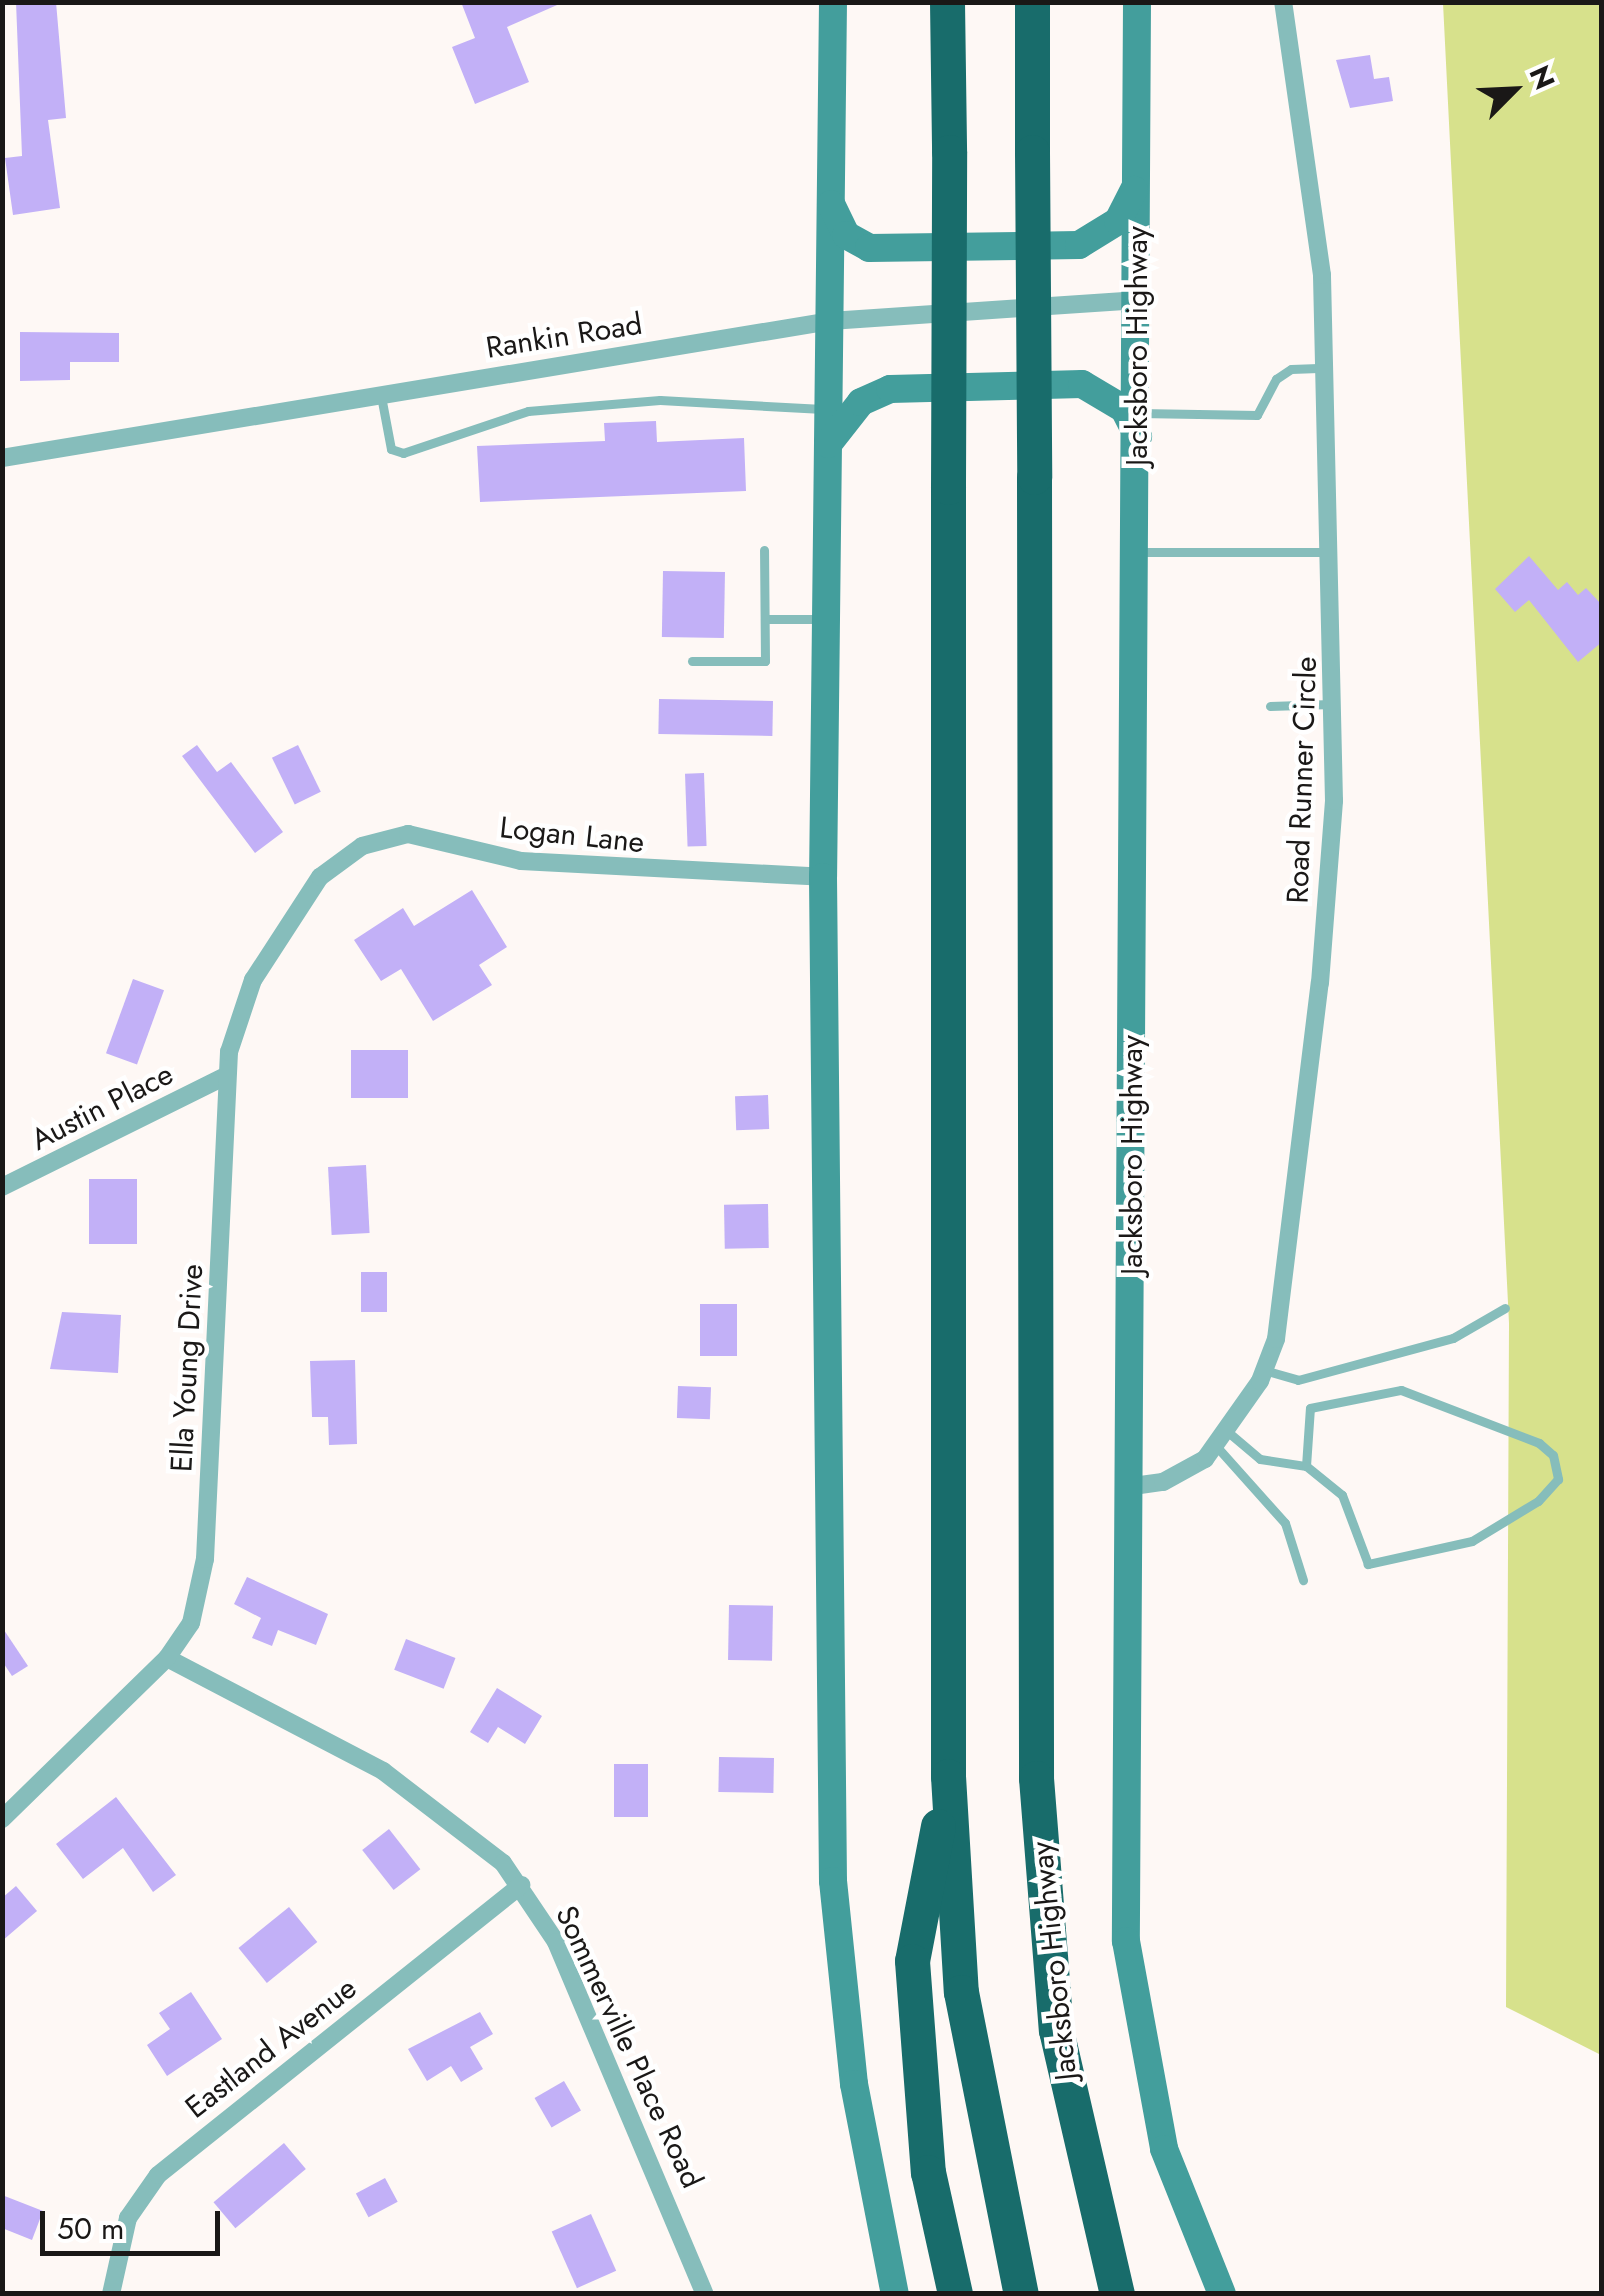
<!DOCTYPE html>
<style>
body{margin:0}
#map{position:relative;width:1604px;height:2296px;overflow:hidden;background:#fef8f5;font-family:Jost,sans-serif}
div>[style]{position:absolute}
.green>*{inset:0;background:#d7e18c}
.building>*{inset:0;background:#c2b0f7;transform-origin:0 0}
.service>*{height:9px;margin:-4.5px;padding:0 4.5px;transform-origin:4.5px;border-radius:4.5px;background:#86bdbb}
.minor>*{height:18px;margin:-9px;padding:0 9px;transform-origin:9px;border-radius:9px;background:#86bdbb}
.secondary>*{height:28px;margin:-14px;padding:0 14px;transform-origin:14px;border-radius:14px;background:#439e9c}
.motorway>*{height:35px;margin:-17.5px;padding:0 17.5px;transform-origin:17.5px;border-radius:17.5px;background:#186c6b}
.motorway-bridge>*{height:35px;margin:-17.5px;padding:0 17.5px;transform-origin:17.5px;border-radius:17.5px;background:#186c6b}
span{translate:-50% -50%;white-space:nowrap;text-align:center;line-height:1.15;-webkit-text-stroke:9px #fff;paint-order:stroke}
.street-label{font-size:30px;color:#1a1817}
.frame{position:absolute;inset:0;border:5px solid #1a1817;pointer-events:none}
.north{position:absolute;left:1464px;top:40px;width:100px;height:100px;-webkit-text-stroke:8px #fff;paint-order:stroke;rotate:66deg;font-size:28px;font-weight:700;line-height:40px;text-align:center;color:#1a1817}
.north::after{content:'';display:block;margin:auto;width:35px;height:45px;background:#1a1817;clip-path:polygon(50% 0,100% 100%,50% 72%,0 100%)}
.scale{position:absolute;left:40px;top:2211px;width:180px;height:45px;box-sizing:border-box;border:5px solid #1a1817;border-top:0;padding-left:12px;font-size:30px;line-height:35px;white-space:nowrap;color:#1a1817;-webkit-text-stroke:8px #fff;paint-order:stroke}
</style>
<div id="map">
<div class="green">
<i style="clip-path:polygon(1443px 3px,1601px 3px,1601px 2055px,1506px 2007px,1509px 1323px)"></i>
</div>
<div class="building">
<i style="clip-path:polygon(16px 2px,56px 2px,66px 118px,48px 120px,60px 208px,13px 215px,5px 158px,22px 156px)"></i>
<i style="clip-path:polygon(461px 2px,564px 2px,507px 27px,529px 82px,475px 104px,452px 47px,475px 38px)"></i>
<i style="clip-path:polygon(1370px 55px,1374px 79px,1389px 77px,1393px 101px,1350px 108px,1336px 60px)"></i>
<i style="clip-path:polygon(20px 332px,119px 333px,119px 362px,70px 362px,70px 380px,20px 381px)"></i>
<i style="clip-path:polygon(656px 421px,657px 442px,744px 438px,746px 491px,480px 502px,477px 446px,605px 441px,604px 423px)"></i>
<i style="clip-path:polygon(1529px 556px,1558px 590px,1567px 582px,1578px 595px,1586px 588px,1602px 605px,1602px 642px,1578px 662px,1529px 600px,1515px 612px,1495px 589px)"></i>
<i style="left:663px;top:571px;width:62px;height:66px;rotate:1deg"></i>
<i style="left:659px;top:699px;width:114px;height:35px;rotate:1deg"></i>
<i style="clip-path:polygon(197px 745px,217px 772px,231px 762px,283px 832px,255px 853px,182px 756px)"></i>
<i style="left:298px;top:745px;width:52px;height:29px;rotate:64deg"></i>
<i style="left:704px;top:773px;width:73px;height:19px;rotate:88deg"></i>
<i style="clip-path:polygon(472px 890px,507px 947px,479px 965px,492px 985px,433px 1021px,401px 969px,381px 981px,354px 940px,403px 908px,414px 926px)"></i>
<i style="left:133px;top:979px;width:33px;height:79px;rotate:20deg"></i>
<i style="left:351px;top:1050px;width:57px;height:48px"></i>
<i style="left:768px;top:1095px;width:34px;height:33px;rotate:88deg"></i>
<i style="left:366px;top:1165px;width:68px;height:38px;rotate:87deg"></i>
<i style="left:89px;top:1179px;width:48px;height:65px"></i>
<i style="left:768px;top:1204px;width:44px;height:44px;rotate:89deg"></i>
<i style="left:361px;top:1272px;width:26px;height:40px"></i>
<i style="left:700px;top:1304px;width:37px;height:52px"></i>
<i style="clip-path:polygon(62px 1312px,121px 1315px,118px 1373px,50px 1369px)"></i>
<i style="clip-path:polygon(355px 1360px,357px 1444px,329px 1445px,328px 1417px,312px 1417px,310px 1361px)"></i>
<i style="left:678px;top:1386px;width:33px;height:32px;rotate:2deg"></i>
<i style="clip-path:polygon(247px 1577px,328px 1614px,316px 1645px,278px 1630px,272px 1646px,252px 1638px,261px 1618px,234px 1604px)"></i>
<i style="left:729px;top:1605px;width:44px;height:55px;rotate:1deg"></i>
<i style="clip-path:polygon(2px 1627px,28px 1666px,12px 1676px,2px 1661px)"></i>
<i style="left:406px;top:1639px;width:53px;height:33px;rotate:21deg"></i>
<i style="clip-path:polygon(497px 1688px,542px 1716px,525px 1744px,498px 1727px,488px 1743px,470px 1732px)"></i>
<i style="left:719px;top:1757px;width:55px;height:35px;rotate:1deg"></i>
<i style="left:614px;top:1764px;width:34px;height:53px"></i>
<i style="clip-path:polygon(116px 1797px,176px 1875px,153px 1892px,123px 1848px,83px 1879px,56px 1844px)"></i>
<i style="left:389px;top:1829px;width:51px;height:34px;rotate:52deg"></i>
<i style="clip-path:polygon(16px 1886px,37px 1911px,2px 1941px,2px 1898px)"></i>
<i style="left:289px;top:1907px;width:45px;height:65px;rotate:51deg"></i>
<i style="clip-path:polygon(191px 1992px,222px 2039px,167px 2076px,147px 2045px,170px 2029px,159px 2013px)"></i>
<i style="clip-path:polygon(480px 2012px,493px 2034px,470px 2047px,483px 2069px,461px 2082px,451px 2066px,427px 2081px,408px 2049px)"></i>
<i style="left:564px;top:2081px;width:34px;height:34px;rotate:60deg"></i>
<i style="left:284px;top:2143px;width:34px;height:92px;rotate:50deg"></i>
<i style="left:385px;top:2178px;width:27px;height:33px;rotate:62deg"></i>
<i style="clip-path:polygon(2px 2195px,43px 2211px,32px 2240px,2px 2228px)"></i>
<i style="left:591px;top:2214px;width:62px;height:43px;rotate:66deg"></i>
</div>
<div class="service">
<i style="left:381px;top:396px;width:54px;rotate:79.3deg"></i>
<i style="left:391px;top:449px;width:13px;rotate:18deg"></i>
<i style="left:403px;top:453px;width:132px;rotate:-18.6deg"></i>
<i style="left:528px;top:411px;width:132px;rotate:-4.8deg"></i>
<i style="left:660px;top:400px;width:163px;rotate:3.2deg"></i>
<i style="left:1139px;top:413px;width:118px;rotate:1deg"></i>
<i style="left:1257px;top:415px;width:41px;rotate:-62.2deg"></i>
<i style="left:1276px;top:379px;width:18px;rotate:-34deg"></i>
<i style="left:1291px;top:369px;width:34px;rotate:-2deg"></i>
<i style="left:1140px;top:552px;width:189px"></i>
<i style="left:765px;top:619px;width:57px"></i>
<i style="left:692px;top:661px;width:73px"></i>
<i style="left:765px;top:661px;width:111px;rotate:-90.5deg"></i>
<i style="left:1270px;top:706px;width:61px;rotate:-1.9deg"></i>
<i style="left:1264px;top:1370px;width:35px;rotate:16deg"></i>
<i style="left:1298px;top:1380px;width:161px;rotate:-15.2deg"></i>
<i style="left:1453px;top:1338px;width:60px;rotate:-30deg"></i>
<i style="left:1228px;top:1432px;width:42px;rotate:40.2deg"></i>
<i style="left:1260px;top:1459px;width:47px;rotate:8.7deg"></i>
<i style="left:1306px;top:1466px;width:58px;rotate:-86.1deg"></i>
<i style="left:1310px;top:1408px;width:93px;rotate:-11.2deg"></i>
<i style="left:1401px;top:1390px;width:148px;rotate:21deg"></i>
<i style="left:1539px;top:1443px;width:18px;rotate:41deg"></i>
<i style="left:1553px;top:1455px;width:25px;rotate:78deg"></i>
<i style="left:1558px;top:1479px;width:30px;rotate:132deg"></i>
<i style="left:1538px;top:1501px;width:77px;rotate:148.8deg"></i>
<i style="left:1472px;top:1541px;width:107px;rotate:167.5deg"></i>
<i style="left:1368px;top:1564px;width:74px;rotate:-110.6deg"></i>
<i style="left:1342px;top:1495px;width:46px;rotate:-141.1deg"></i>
<i style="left:1217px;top:1447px;width:102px;rotate:48.2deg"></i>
<i style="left:1285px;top:1523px;width:60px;rotate:72.5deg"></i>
</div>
<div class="minor">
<i style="left:2px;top:458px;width:839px;rotate:-9.39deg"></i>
<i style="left:830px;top:321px;width:310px;rotate:-3.9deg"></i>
<i style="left:2px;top:1187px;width:250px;rotate:-26.4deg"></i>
<i style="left:1133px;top:1486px;width:30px;rotate:-8deg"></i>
<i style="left:1163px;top:1482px;width:48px;rotate:-28.7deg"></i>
<i style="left:1205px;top:1459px;width:95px;rotate:-54.8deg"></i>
<i style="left:1260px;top:1381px;width:45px;rotate:-69.1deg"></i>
<i style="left:1276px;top:1339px;width:359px;rotate:-83deg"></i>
<i style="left:1320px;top:983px;width:183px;rotate:-85.6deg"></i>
<i style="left:1334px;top:801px;width:526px;rotate:-91.31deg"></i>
<i style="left:1322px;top:275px;width:276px;rotate:-98.1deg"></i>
<i style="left:167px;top:1658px;width:244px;rotate:27.6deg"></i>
<i style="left:383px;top:1771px;width:151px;rotate:37.5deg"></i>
<i style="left:503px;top:1863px;width:95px;rotate:56.1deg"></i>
<i style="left:556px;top:1942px;width:382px;rotate:67.1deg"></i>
<i style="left:2px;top:1819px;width:231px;rotate:-44.3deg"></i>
<i style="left:167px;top:1658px;width:42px;rotate:-55.6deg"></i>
<i style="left:191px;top:1623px;width:66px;rotate:-77.7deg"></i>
<i style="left:205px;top:1559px;width:508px;rotate:-87.29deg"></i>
<i style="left:229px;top:1052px;width:76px;rotate:-71.6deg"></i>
<i style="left:253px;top:980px;width:123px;rotate:-57deg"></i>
<i style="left:320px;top:877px;width:52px;rotate:-36.4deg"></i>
<i style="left:362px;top:846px;width:48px;rotate:-14.6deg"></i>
<i style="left:408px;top:834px;width:116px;rotate:13.4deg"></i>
<i style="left:521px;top:861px;width:302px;rotate:3deg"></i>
<i style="left:111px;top:2294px;width:78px;rotate:-77.4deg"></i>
<i style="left:128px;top:2218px;width:52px;rotate:-55.1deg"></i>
<i style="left:158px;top:2175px;width:465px;rotate:-38.6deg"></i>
</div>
<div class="secondary">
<i style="left:833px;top:2px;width:875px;rotate:90.65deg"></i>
<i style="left:823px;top:877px;width:1004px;rotate:89.43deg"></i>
<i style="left:833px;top:1881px;width:204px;rotate:84.1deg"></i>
<i style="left:854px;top:2084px;width:214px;rotate:79deg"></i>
<i style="left:1137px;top:2px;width:1939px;rotate:90.33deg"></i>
<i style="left:1126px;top:1941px;width:211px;rotate:79.6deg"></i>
<i style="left:1164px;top:2149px;width:156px;rotate:68.2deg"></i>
<i style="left:831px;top:204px;width:34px;rotate:64deg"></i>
<i style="left:846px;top:235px;width:26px;rotate:29deg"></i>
<i style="left:869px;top:248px;width:210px;rotate:-0.8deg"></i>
<i style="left:1079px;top:245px;width:46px;rotate:-31.6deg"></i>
<i style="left:1118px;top:221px;width:35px;rotate:-63deg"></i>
<i style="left:828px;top:444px;width:53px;rotate:-51.8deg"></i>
<i style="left:861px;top:402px;width:32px;rotate:-24deg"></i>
<i style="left:890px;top:389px;width:192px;rotate:-1.5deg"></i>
<i style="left:1082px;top:384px;width:49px;rotate:30.8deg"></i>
<i style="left:1124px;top:409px;width:31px;rotate:63deg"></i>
</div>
<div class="motorway">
<i style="left:947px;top:2px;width:150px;rotate:89.2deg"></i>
<i style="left:1032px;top:2px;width:150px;rotate:90deg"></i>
<i style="left:1034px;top:477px;width:1301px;rotate:89.91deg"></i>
<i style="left:1036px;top:1778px;width:253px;rotate:85.5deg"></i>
<i style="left:1056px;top:2030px;width:271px;rotate:77deg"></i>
<i style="left:948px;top:487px;width:1289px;rotate:90deg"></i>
<i style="left:948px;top:1776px;width:216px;rotate:86.6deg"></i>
<i style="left:961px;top:1992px;width:308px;rotate:78.8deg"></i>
<i style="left:938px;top:1826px;width:137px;rotate:100.9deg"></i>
<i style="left:912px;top:1961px;width:212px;rotate:85.7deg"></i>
<i style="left:928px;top:2172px;width:125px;rotate:77.5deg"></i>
</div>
<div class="motorway-bridge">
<i style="left:1032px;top:152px;width:325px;rotate:89.6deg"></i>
<i style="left:948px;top:487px;width:335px;rotate:-89.8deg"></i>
</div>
<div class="street-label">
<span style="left:564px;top:336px;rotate:-9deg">Rankin Road</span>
<span style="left:1137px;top:346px;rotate:-90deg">Jacksboro Highway</span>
<span style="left:1302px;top:780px;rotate:-88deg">Road Runner Circle</span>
<span style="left:572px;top:835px;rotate:6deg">Logan Lane</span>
<span style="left:102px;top:1107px;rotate:-27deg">Austin Place</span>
<span style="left:1132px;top:1155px;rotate:-90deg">Jacksboro Highway</span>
<span style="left:187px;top:1368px;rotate:-87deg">Ella Young Drive</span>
<span style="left:1054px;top:1961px;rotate:-96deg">Jacksboro Highway</span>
<span style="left:629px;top:2047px;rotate:65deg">Sommerville Place Road</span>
<span style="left:271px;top:2048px;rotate:-38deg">Eastland Avenue</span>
</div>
<div class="frame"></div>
<div class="north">N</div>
<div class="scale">50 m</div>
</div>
